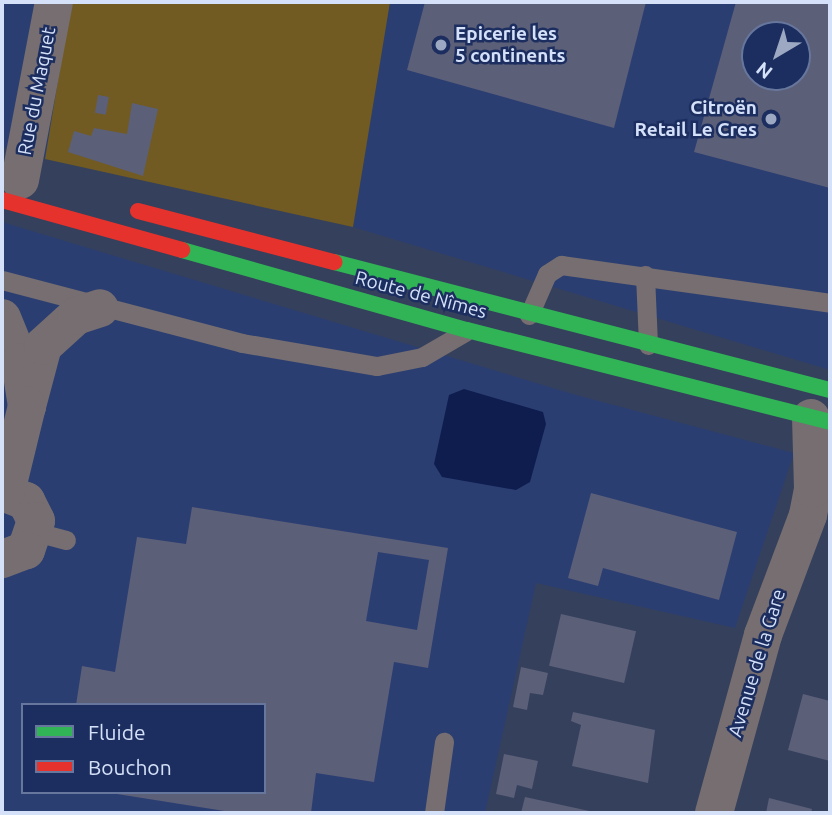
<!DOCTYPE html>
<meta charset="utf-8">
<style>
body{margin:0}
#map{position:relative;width:832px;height:815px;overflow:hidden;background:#35405c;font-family:Ubuntu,sans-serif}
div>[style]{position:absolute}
.built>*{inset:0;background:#2b3e72}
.green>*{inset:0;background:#715b22}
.water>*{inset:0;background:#0f1d4e}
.building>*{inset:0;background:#5c5f78;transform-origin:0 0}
.lane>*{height:19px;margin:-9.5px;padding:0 9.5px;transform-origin:9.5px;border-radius:9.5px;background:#766e70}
.street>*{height:38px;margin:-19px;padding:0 19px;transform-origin:19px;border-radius:19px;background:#766e70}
.fast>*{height:16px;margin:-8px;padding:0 8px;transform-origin:8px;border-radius:8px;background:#30b455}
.jam>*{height:16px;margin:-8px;padding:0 8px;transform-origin:8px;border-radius:8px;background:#e5322d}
.dots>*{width:19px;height:19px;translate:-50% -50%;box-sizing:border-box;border:4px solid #1c2e5f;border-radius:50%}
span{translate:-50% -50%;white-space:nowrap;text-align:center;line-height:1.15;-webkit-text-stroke:5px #1c2e5f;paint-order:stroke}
.poi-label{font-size:19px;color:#d5e1f9;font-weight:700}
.left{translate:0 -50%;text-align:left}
.right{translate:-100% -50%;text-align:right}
.street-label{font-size:19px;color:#d5e1f9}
.frame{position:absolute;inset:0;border:4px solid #d5e1f9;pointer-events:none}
.legend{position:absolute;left:21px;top:703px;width:245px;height:91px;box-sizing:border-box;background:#1c2e5f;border:2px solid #66769d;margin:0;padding:9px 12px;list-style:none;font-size:21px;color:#d5e1f9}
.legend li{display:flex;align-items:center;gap:14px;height:35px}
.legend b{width:35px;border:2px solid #66769d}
.north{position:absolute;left:741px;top:21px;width:70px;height:70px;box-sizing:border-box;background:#1c2e5f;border:2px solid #66769d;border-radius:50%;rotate:219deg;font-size:19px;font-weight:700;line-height:28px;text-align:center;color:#d5e1f9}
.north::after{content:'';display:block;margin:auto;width:24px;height:32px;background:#9da9c2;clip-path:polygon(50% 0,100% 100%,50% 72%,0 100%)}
</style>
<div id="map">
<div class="built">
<i style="clip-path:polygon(2px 2px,71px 2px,45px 159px,2px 147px)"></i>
<i style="clip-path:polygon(evenodd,390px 2px,830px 2px,830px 370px,353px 227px,390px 2px,755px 35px,797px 35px,797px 77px,755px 77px,755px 35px)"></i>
<i style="clip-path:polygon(evenodd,2px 222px,576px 395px,794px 453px,735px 628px,536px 583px,485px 813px,2px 813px,2px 222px,23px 705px,264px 705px,264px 792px,23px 792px,23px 705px)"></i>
</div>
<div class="green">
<i style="clip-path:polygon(71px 2px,390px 2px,353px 227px,45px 159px)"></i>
</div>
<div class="water">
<i style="clip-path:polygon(464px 389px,543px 412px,546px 424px,530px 482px,516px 490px,442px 477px,434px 464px,449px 395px)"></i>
</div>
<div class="building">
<i style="clip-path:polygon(425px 2px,646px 2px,614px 128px,407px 70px)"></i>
<i style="clip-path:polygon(evenodd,736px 2px,830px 2px,830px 188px,694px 152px,736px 2px,755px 35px,797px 35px,797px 77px,755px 77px,755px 35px)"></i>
<i style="left:98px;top:95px;width:11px;height:18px;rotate:10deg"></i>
<i style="clip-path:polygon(132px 103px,158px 109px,143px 176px,68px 152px,74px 131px,91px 136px,94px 128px,127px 134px)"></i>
<i style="clip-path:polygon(591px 493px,737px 532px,719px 600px,603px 568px,598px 586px,568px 578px)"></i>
<i style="clip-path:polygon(evenodd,192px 507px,448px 548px,428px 668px,394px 662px,374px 782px,316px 773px,311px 813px,237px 813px,117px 794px,264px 792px,264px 705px,76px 705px,82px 666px,115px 672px,137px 537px,186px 544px,192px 507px,378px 552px,429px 560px,417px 630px,366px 621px,378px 552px)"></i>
<i style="left:561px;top:614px;width:77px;height:53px;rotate:13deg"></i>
<i style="clip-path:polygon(521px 667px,548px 673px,543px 695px,530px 693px,527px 710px,513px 707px)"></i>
<i style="clip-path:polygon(803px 694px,830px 701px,830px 761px,788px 750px)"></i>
<i style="clip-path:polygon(573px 712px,655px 730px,648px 783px,572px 766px,581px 725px,571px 721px)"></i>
<i style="clip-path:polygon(504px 754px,538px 761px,532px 789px,517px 785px,514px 798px,496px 794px)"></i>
<i style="clip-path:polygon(525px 797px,594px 812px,594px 813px,521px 813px)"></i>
<i style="clip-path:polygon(769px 798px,812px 809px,811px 813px,766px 813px)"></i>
</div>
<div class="lane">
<i style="left:645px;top:275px;width:70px;rotate:87.5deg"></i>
<i style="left:2px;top:280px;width:248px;rotate:14.7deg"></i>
<i style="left:242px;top:343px;width:137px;rotate:9.7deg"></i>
<i style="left:377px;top:366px;width:46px;rotate:-11.3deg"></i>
<i style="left:422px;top:357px;width:50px;rotate:-30.2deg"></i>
<i style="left:529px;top:315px;width:45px;rotate:-66.3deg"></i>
<i style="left:547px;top:274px;width:17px;rotate:-33deg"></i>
<i style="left:561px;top:265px;width:272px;rotate:8deg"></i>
<i style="left:36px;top:532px;width:31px;rotate:15deg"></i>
<i style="left:434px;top:813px;width:72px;rotate:-82deg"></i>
</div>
<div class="street">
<i style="left:20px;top:180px;width:181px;rotate:-79.2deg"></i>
<i style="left:2px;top:318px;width:48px;rotate:67.8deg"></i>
<i style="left:20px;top:362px;width:45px;rotate:81deg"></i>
<i style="left:27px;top:406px;width:62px;rotate:-75.1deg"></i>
<i style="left:43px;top:346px;width:45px;rotate:-42.3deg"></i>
<i style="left:76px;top:316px;width:25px;rotate:-18deg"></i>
<i style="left:2px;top:492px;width:26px;rotate:21deg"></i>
<i style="left:26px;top:501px;width:22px;rotate:63deg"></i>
<i style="left:36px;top:521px;width:31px;rotate:109deg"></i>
<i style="left:26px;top:550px;width:26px;rotate:159deg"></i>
<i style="left:6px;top:492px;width:89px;rotate:-76.3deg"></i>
<i style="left:714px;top:813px;width:185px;rotate:-74.6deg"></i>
<i style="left:763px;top:635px;width:128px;rotate:-69.4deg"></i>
<i style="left:808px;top:515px;width:26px;rotate:-79deg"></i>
<i style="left:813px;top:489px;width:71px;rotate:-91.6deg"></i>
</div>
<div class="fast">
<i style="left:182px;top:250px;width:296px;rotate:15.7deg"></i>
<i style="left:467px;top:330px;width:374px;rotate:14.2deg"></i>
<i style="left:334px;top:262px;width:512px;rotate:14.47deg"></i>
</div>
<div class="jam">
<i style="left:2px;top:200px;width:187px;rotate:15.5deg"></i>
<i style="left:138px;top:211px;width:203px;rotate:14.6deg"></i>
</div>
<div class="dots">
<i style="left:441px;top:45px;background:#9da9c2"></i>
<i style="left:771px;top:119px;background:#9da9c2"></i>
</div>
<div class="poi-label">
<span class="left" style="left:455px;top:45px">Epicerie les<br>5 continents</span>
<span class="right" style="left:757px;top:119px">Citroën<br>Retail Le Cres</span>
</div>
<div class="street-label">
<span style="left:37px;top:91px;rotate:-79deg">Rue du Maquet</span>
<span style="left:421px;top:295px;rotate:15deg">Route de Nîmes</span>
<span style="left:757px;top:663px;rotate:-73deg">Avenue de la Gare</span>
</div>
<div class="frame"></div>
<ul class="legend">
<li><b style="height:9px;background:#30b455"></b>Fluide</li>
<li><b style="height:9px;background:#e5322d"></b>Bouchon</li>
</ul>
<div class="north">N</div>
</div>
